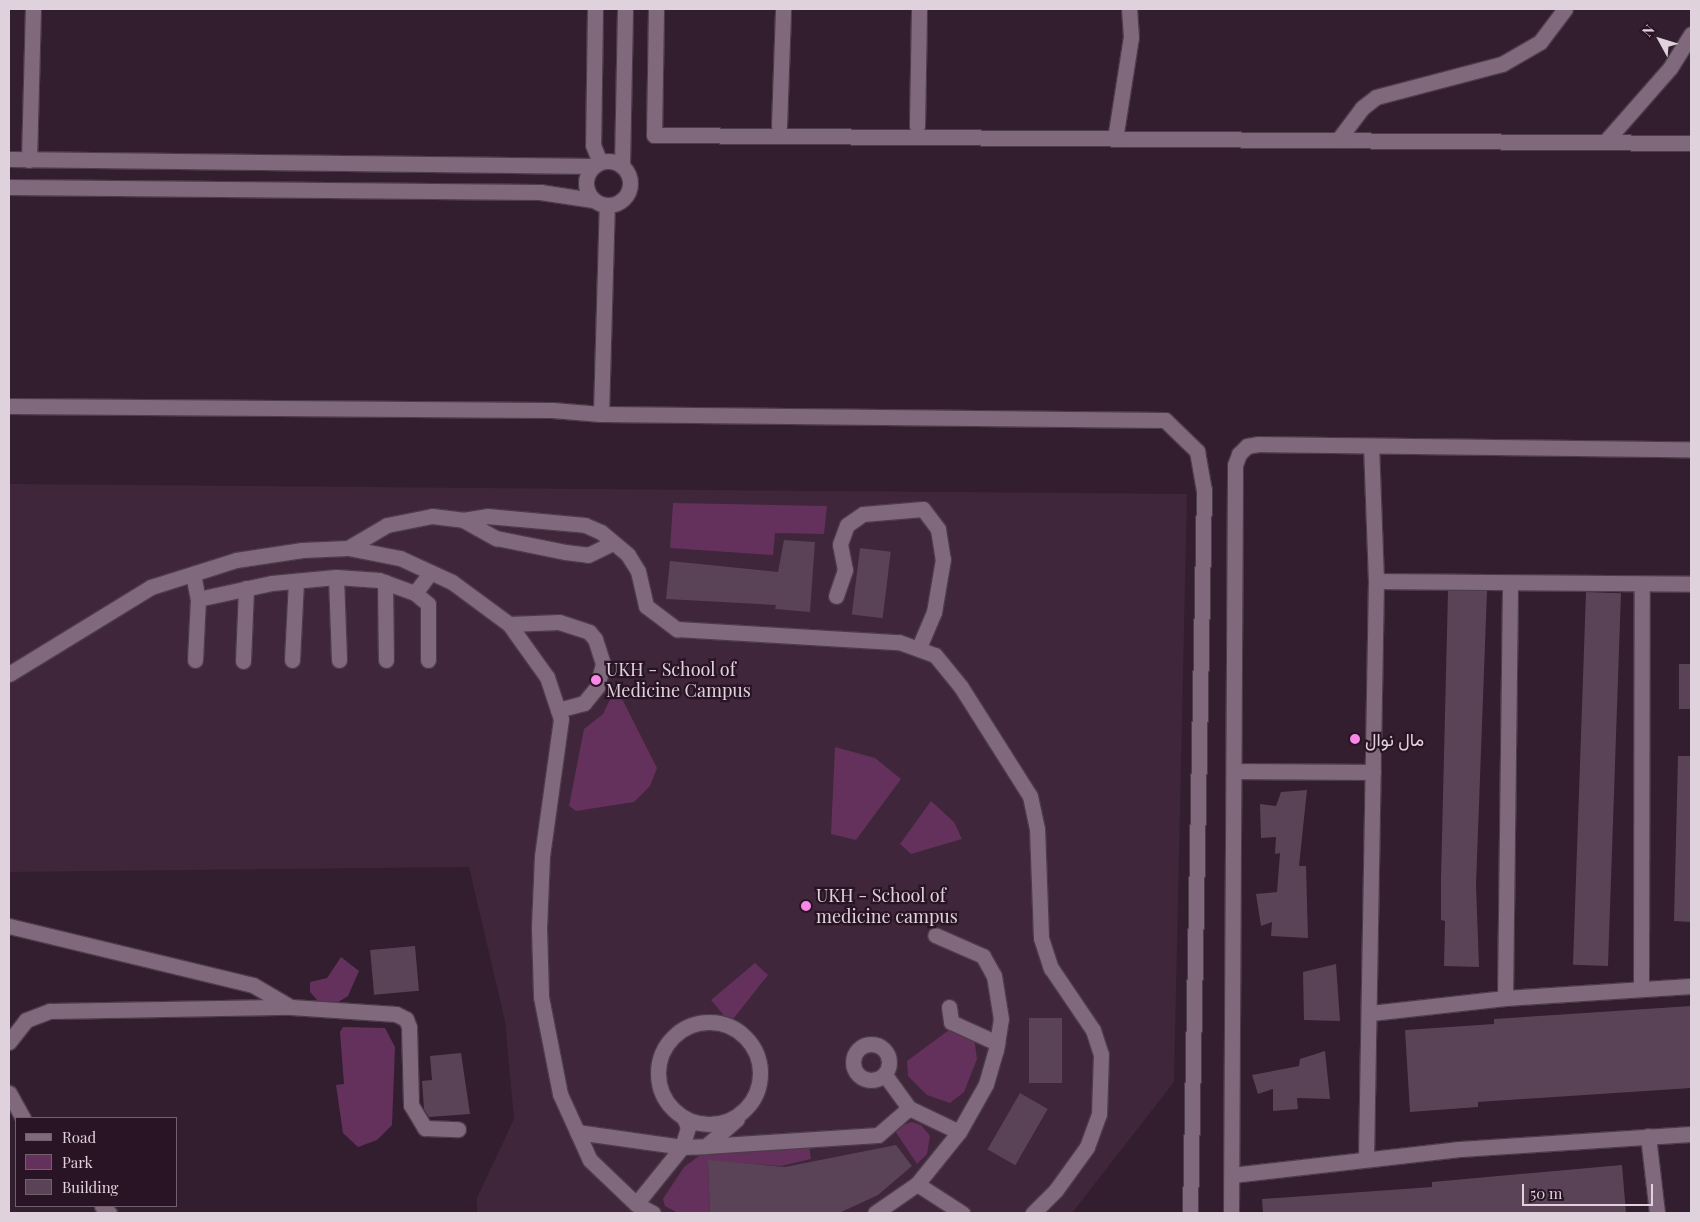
<!DOCTYPE html>
<meta charset="utf-8">
<style>
body{margin:0}
#map{position:relative;width:1700px;height:1222px;overflow:hidden;background:#321e2e;font-family:"Playfair Display",Vazirmatn,serif}
div>[style]{position:absolute}
.built>*{inset:0;background:#3f263a}
.green>*{inset:0;background:#64315c}
.building>*{inset:0;background:#5a4356;transform-origin:0 0}
.roads{filter:drop-shadow(1px 0 #4d3c4a) drop-shadow(-1px 0 #4d3c4a) drop-shadow(0 1px #4d3c4a) drop-shadow(0 -1px #4d3c4a)}
.minor>*{height:15px;margin:-7.5px;padding:0 7.5px;transform-origin:7.5px;border-radius:7.5px;background:#81697d}
.minor>.ring{margin:-7.5px;padding:0;box-sizing:content-box;background:none;border:15px solid #81697d;border-radius:50%}
.dots>*{width:14px;height:14px;translate:-50% -50%;box-sizing:border-box;border:2px solid #281424;border-radius:50%}
span{translate:-50% -50%;white-space:nowrap;text-align:center;line-height:1.15;-webkit-text-stroke:4.5px #281424;paint-order:stroke}
.poi-label{font-size:18px;color:#e0d2dd}
.left{translate:0 -50%;text-align:left}
.frame{position:absolute;inset:0;border:10px solid #e0d2dd;pointer-events:none}
.legend{position:absolute;left:15px;top:1117px;width:162px;height:90px;box-sizing:border-box;background:#281424;border:1px solid #72606e;margin:0;padding:6px 9px;list-style:none;font-size:15px;color:#e0d2dd}
.legend li{display:flex;align-items:center;gap:10px;height:25px}
.legend b{width:25px;border:1px solid #72606e}
.north{position:absolute;left:1635px;top:15px;width:50px;height:50px;-webkit-text-stroke:4px #281424;paint-order:stroke;rotate:309deg;font-size:14px;font-weight:700;line-height:20px;text-align:center;color:#e0d2dd}
.north::after{content:'';display:block;margin:auto;width:18px;height:22px;background:#e0d2dd;clip-path:polygon(50% 0,100% 100%,50% 72%,0 100%)}
.scale{position:absolute;left:1522px;top:1184px;width:131px;height:22px;box-sizing:border-box;border:2px solid #e0d2dd;border-top:0;padding-left:6px;font-size:15px;line-height:18px;white-space:nowrap;color:#e0d2dd;-webkit-text-stroke:4px #281424;paint-order:stroke}
</style>
<div id="map">
<div class="built">
<i style="clip-path:polygon(9px 484px,1187px 494px,1174px 1082px,1072px 1213px,477px 1213px,477px 1198px,514px 1119px,505px 1021px,469px 867px,9px 872px)"></i>
</div>
<div class="green">
<i style="clip-path:polygon(673px 503px,827px 506px,824px 534px,775px 533px,773px 555px,670px 548px)"></i>
<i style="clip-path:polygon(616px 687px,657px 768px,650px 786px,634px 802px,576px 811px,569px 806px,584px 729px,603px 714px)"></i>
<i style="clip-path:polygon(835px 747px,875px 758px,901px 779px,856px 840px,831px 834px)"></i>
<i style="clip-path:polygon(931px 801px,954px 822px,962px 839px,911px 854px,900px 844px)"></i>
<i style="clip-path:polygon(341px 957px,359px 971px,348px 996px,332px 1006px,318px 1001px,310px 992px,310px 982px,327px 978px)"></i>
<i style="clip-path:polygon(755px 963px,768px 975px,730px 1023px,711px 1000px)"></i>
<i style="clip-path:polygon(343px 1027px,385px 1028px,395px 1047px,392px 1125px,377px 1140px,358px 1147px,343px 1133px,336px 1085px,344px 1084px,340px 1032px)"></i>
<i style="clip-path:polygon(949px 1030px,974px 1037px,977px 1059px,964px 1092px,950px 1103px,927px 1095px,908px 1076px,907px 1061px)"></i>
<i style="clip-path:polygon(912px 1122px,921px 1125px,930px 1136px,927px 1154px,917px 1164px,893px 1128px)"></i>
<i style="clip-path:polygon(809px 1145px,811px 1159px,781px 1166px,708px 1161px,710px 1213px,678px 1213px,665px 1206px,663px 1199px,684px 1167px,707px 1150px)"></i>
</div>
<div class="building">
<i style="clip-path:polygon(784px 540px,815px 542px,810px 612px,775px 609px,776px 605px,666px 599px,670px 561px,778px 572px)"></i>
<i style="left:860px;top:548px;width:31px;height:67px;rotate:7deg"></i>
<i style="clip-path:polygon(1448px 591px,1487px 591px,1476px 885px,1479px 967px,1444px 966px,1445px 921px,1441px 920px,1441px 878px)"></i>
<i style="left:1586px;top:592px;width:35px;height:373px;rotate:2deg"></i>
<i style="left:1679px;top:664px;width:12px;height:45px"></i>
<i style="clip-path:polygon(1678px 756px,1691px 756px,1691px 922px,1674px 921px)"></i>
<i style="clip-path:polygon(1307px 790px,1299px 866px,1306px 866px,1308px 938px,1271px 936px,1272px 922px,1261px 926px,1256px 894px,1277px 892px,1280px 853px,1275px 854px,1276px 837px,1261px 838px,1260px 804px,1276px 806px,1281px 792px)"></i>
<i style="left:415px;top:946px;width:45px;height:45px;rotate:85deg"></i>
<i style="clip-path:polygon(1336px 964px,1340px 1021px,1304px 1020px,1303px 972px)"></i>
<i style="clip-path:polygon(1691px 1006px,1691px 1088px,1478px 1102px,1478px 1107px,1410px 1112px,1405px 1030px,1494px 1024px,1494px 1019px)"></i>
<i style="left:1029px;top:1018px;width:33px;height:65px"></i>
<i style="clip-path:polygon(1325px 1051px,1330px 1099px,1297px 1098px,1298px 1109px,1273px 1111px,1273px 1089px,1258px 1094px,1252px 1075px,1299px 1066px,1300px 1059px)"></i>
<i style="clip-path:polygon(461px 1053px,470px 1114px,429px 1117px,424px 1109px,422px 1081px,432px 1080px,430px 1056px)"></i>
<i style="left:1020px;top:1093px;width:32px;height:65px;rotate:30deg"></i>
<i style="clip-path:polygon(896px 1145px,912px 1166px,878px 1195px,839px 1213px,710px 1213px,708px 1160px,785px 1167px)"></i>
<i style="clip-path:polygon(1622px 1165px,1626px 1213px,1263px 1213px,1262px 1199px,1432px 1187px,1432px 1182px)"></i>
</div>
<div class="roads">
<div class="minor">
<i style="left:595px;top:9px;width:136px;rotate:90.8deg"></i>
<i style="left:593px;top:145px;width:18px;rotate:68deg"></i>
<i style="left:656px;top:9px;width:126px;rotate:90.9deg"></i>
<i style="left:654px;top:135px;width:1037px;rotate:0.44deg"></i>
<i style="left:779px;top:126px;width:117px;rotate:-88deg"></i>
<i style="left:917px;top:126px;width:117px;rotate:-89deg"></i>
<i style="left:1115px;top:139px;width:103px;rotate:-81.1deg"></i>
<i style="left:1131px;top:37px;width:28px;rotate:-94deg"></i>
<i style="left:1338px;top:140px;width:40px;rotate:-53deg"></i>
<i style="left:1362px;top:108px;width:18px;rotate:-38deg"></i>
<i style="left:1376px;top:97px;width:130px;rotate:-14.7deg"></i>
<i style="left:1502px;top:64px;width:44px;rotate:-30.1deg"></i>
<i style="left:1540px;top:42px;width:41px;rotate:-52.9deg"></i>
<i style="left:1605px;top:142px;width:98px;rotate:-48.7deg"></i>
<i style="left:1670px;top:68px;width:40px;rotate:-58deg"></i>
<i style="left:9px;top:159px;width:585px;rotate:0.69deg"></i>
<i style="left:29px;top:160px;width:151px;rotate:-88.5deg"></i>
<i class="ring" style="left:586px;top:161px;width:29px;height:29px"></i>
<i style="left:622px;top:166px;width:157px;rotate:-88.9deg"></i>
<i style="left:9px;top:187px;width:531px;rotate:0.54deg"></i>
<i style="left:540px;top:192px;width:54px;rotate:8.6deg"></i>
<i style="left:9px;top:406px;width:543px;rotate:0.42deg"></i>
<i style="left:552px;top:410px;width:49px;rotate:4.7deg"></i>
<i style="left:601px;top:414px;width:564px;rotate:0.61deg"></i>
<i style="left:1165px;top:420px;width:45px;rotate:44.1deg"></i>
<i style="left:1197px;top:451px;width:40px;rotate:80deg"></i>
<i style="left:1204px;top:490px;width:723px;rotate:91.11deg"></i>
<i style="left:601px;top:414px;width:209px;rotate:-88.4deg"></i>
<i style="left:463px;top:520px;width:38px;rotate:29deg"></i>
<i style="left:496px;top:538px;width:70px;rotate:11.5deg"></i>
<i style="left:565px;top:552px;width:23px;rotate:7deg"></i>
<i style="left:588px;top:555px;width:28px;rotate:-26deg"></i>
<i style="left:348px;top:548px;width:45px;rotate:-30.5deg"></i>
<i style="left:387px;top:525px;width:46px;rotate:-11.3deg"></i>
<i style="left:432px;top:516px;width:31px;rotate:7deg"></i>
<i style="left:463px;top:520px;width:24px;rotate:-9deg"></i>
<i style="left:487px;top:516px;width:98px;rotate:5.2deg"></i>
<i style="left:585px;top:525px;width:17px;rotate:24deg"></i>
<i style="left:601px;top:532px;width:35px;rotate:40deg"></i>
<i style="left:628px;top:555px;width:19px;rotate:58deg"></i>
<i style="left:638px;top:571px;width:36px;rotate:77deg"></i>
<i style="left:646px;top:606px;width:39px;rotate:37deg"></i>
<i style="left:677px;top:629px;width:222px;rotate:3.4deg"></i>
<i style="left:899px;top:642px;width:38px;rotate:20deg"></i>
<i style="left:935px;top:655px;width:41px;rotate:50.9deg"></i>
<i style="left:961px;top:687px;width:129px;rotate:57.7deg"></i>
<i style="left:1030px;top:796px;width:33px;rotate:78deg"></i>
<i style="left:1037px;top:828px;width:110px;rotate:87.9deg"></i>
<i style="left:1041px;top:938px;width:32px;rotate:72deg"></i>
<i style="left:1051px;top:968px;width:75px;rotate:55.9deg"></i>
<i style="left:1093px;top:1030px;width:25px;rotate:72deg"></i>
<i style="left:1101px;top:1054px;width:60px;rotate:91.9deg"></i>
<i style="left:1099px;top:1114px;width:35px;rotate:110deg"></i>
<i style="left:1087px;top:1147px;width:53px;rotate:125.8deg"></i>
<i style="left:1056px;top:1190px;width:33px;rotate:135deg"></i>
<i style="left:193px;top:574px;width:25px;rotate:79deg"></i>
<i style="left:198px;top:599px;width:76px;rotate:-12.2deg"></i>
<i style="left:272px;top:583px;width:64px;rotate:-5.4deg"></i>
<i style="left:336px;top:577px;width:43px;rotate:4deg"></i>
<i style="left:379px;top:580px;width:38px;rotate:20deg"></i>
<i style="left:415px;top:593px;width:26px;rotate:-53deg"></i>
<i style="left:336px;top:577px;width:83px;rotate:87.9deg"></i>
<i style="left:1376px;top:581px;width:315px;rotate:0.5deg"></i>
<i style="left:385px;top:582px;width:78px;rotate:89.3deg"></i>
<i style="left:415px;top:593px;width:17px;rotate:40deg"></i>
<i style="left:428px;top:604px;width:56px;rotate:90deg"></i>
<i style="left:836px;top:596px;width:28px;rotate:-71deg"></i>
<i style="left:845px;top:570px;width:26px;rotate:-101deg"></i>
<i style="left:840px;top:544px;width:20px;rotate:-70deg"></i>
<i style="left:847px;top:525px;width:19px;rotate:-35deg"></i>
<i style="left:863px;top:514px;width:60px;rotate:-4.8deg"></i>
<i style="left:923px;top:509px;width:25px;rotate:53deg"></i>
<i style="left:938px;top:529px;width:30px;rotate:81deg"></i>
<i style="left:943px;top:559px;width:54px;rotate:99.6deg"></i>
<i style="left:934px;top:612px;width:38px;rotate:113deg"></i>
<i style="left:509px;top:624px;width:50px;rotate:-2.3deg"></i>
<i style="left:559px;top:622px;width:32px;rotate:18deg"></i>
<i style="left:589px;top:632px;width:9px;rotate:49deg"></i>
<i style="left:595px;top:639px;width:26px;rotate:72deg"></i>
<i style="left:603px;top:664px;width:24px;rotate:105deg"></i>
<i style="left:597px;top:687px;width:21px;rotate:129deg"></i>
<i style="left:584px;top:703px;width:27px;rotate:165deg"></i>
<i style="left:195px;top:660px;width:61px;rotate:-87.2deg"></i>
<i style="left:292px;top:660px;width:79px;rotate:-87.1deg"></i>
<i style="left:243px;top:661px;width:73px;rotate:-87.6deg"></i>
<i style="left:9px;top:674px;width:167px;rotate:-31.5deg"></i>
<i style="left:151px;top:587px;width:89px;rotate:-17.6deg"></i>
<i style="left:236px;top:560px;width:67px;rotate:-8.6deg"></i>
<i style="left:302px;top:550px;width:46px;rotate:-2.5deg"></i>
<i style="left:348px;top:548px;width:53px;rotate:10.9deg"></i>
<i style="left:400px;top:558px;width:57px;rotate:24.8deg"></i>
<i style="left:452px;top:582px;width:71px;rotate:36.4deg"></i>
<i style="left:509px;top:624px;width:65px;rotate:54.4deg"></i>
<i style="left:547px;top:677px;width:44px;rotate:71.6deg"></i>
<i style="left:561px;top:719px;width:138px;rotate:97.9deg"></i>
<i style="left:542px;top:856px;width:72px;rotate:92.4deg"></i>
<i style="left:539px;top:928px;width:69px;rotate:88.3deg"></i>
<i style="left:541px;top:997px;width:99px;rotate:78.9deg"></i>
<i style="left:560px;top:1094px;width:72px;rotate:65.6deg"></i>
<i style="left:590px;top:1160px;width:64px;rotate:43.7deg"></i>
<i style="left:636px;top:1204px;width:19px;rotate:28deg"></i>
<i style="left:1235px;top:771px;width:138px;rotate:0.4deg"></i>
<i style="left:9px;top:926px;width:251px;rotate:13.6deg"></i>
<i style="left:253px;top:985px;width:42px;rotate:30.3deg"></i>
<i style="left:1641px;top:987px;width:403px;rotate:-89.9deg"></i>
<i style="left:1505px;top:998px;width:415px;rotate:-89.3deg"></i>
<i style="left:949px;top:1007px;width:15px;rotate:82deg"></i>
<i style="left:951px;top:1022px;width:51px;rotate:24.5deg"></i>
<i style="left:1371px;top:1013px;width:135px;rotate:-6.4deg"></i>
<i style="left:1505px;top:998px;width:186px;rotate:-3.7deg"></i>
<i class="ring" style="left:658px;top:1022px;width:87px;height:87px"></i>
<i style="left:9px;top:1042px;width:28px;rotate:-52deg"></i>
<i style="left:26px;top:1020px;width:26px;rotate:-21deg"></i>
<i style="left:50px;top:1011px;width:241px;rotate:-1deg"></i>
<i style="left:291px;top:1007px;width:105px;rotate:3.8deg"></i>
<i style="left:396px;top:1014px;width:11px;rotate:27deg"></i>
<i style="left:406px;top:1019px;width:9px;rotate:69deg"></i>
<i style="left:409px;top:1027px;width:78px;rotate:88.5deg"></i>
<i style="left:411px;top:1105px;width:27px;rotate:59deg"></i>
<i style="left:425px;top:1128px;width:33px;rotate:2deg"></i>
<i class="ring" style="left:853px;top:1044px;width:21px;height:21px"></i>
<i style="left:885px;top:1075px;width:41px;rotate:54deg"></i>
<i style="left:9px;top:1093px;width:29px;rotate:61deg"></i>
<i style="left:577px;top:1132px;width:106px;rotate:8.1deg"></i>
<i style="left:682px;top:1147px;width:21px;rotate:-73deg"></i>
<i style="left:688px;top:1127px;width:10px;rotate:-114deg"></i>
<i style="left:1648px;top:1136px;width:78px;rotate:83.3deg"></i>
<i style="left:706px;top:1146px;width:172px;rotate:-3.7deg"></i>
<i style="left:878px;top:1135px;width:41px;rotate:-41.1deg"></i>
<i style="left:909px;top:1108px;width:55px;rotate:25.6deg"></i>
<i style="left:1366px;top:1158px;width:577px;rotate:-89.01deg"></i>
<i style="left:1376px;top:581px;width:135px;rotate:-92.1deg"></i>
<i style="left:1232px;top:1175px;width:229px;rotate:-6.5deg"></i>
<i style="left:1460px;top:1149px;width:231px;rotate:-3.7deg"></i>
<i style="left:917px;top:1184px;width:54px;rotate:32.8deg"></i>
<i style="left:636px;top:1204px;width:73px;rotate:-51.1deg"></i>
<i style="left:682px;top:1147px;width:24px;rotate:-2deg"></i>
<i style="left:706px;top:1146px;width:41px;rotate:-41.1deg"></i>
<i style="left:102px;top:1206px;width:10px;rotate:45deg"></i>
<i style="left:875px;top:1213px;width:51px;rotate:-34.6deg"></i>
<i style="left:917px;top:1184px;width:67px;rotate:-51.1deg"></i>
<i style="left:959px;top:1132px;width:55px;rotate:-60.6deg"></i>
<i style="left:986px;top:1084px;width:35px;rotate:-74deg"></i>
<i style="left:996px;top:1050px;width:31px;rotate:-81deg"></i>
<i style="left:1001px;top:1019px;width:44px;rotate:-99.2deg"></i>
<i style="left:994px;top:976px;width:23px;rotate:-119deg"></i>
<i style="left:983px;top:956px;width:52px;rotate:-156.4deg"></i>
<i style="left:1231px;top:1213px;width:748px;rotate:-89.69deg"></i>
<i style="left:1235px;top:465px;width:12px;rotate:-70deg"></i>
<i style="left:1239px;top:454px;width:11px;rotate:-45deg"></i>
<i style="left:1247px;top:446px;width:11px;rotate:-10deg"></i>
<i style="left:1258px;top:444px;width:433px;rotate:0.7deg"></i>
</div>
</div>
<div class="dots">
<i style="left:596px;top:680px;background:#f987e8"></i>
<i style="left:1355px;top:739px;background:#f987e8"></i>
<i style="left:806px;top:906px;background:#f987e8"></i>
</div>
<div class="poi-label">
<span class="left" style="left:606px;top:680px">UKH - School of<br>Medicine Campus</span>
<span class="left" style="left:1365px;top:739px">مال نوال</span>
<span class="left" style="left:816px;top:906px">UKH - School of<br>medicine campus</span>
</div>
<div class="frame"></div>
<ul class="legend">
<li><b style="height:6px;background:#81697d"></b>Road</li>
<li><b style="height:14px;background:#64315c"></b>Park</li>
<li><b style="height:14px;background:#5a4356"></b>Building</li>
</ul>
<div class="north">N</div>
<div class="scale">50 m</div>
</div>
